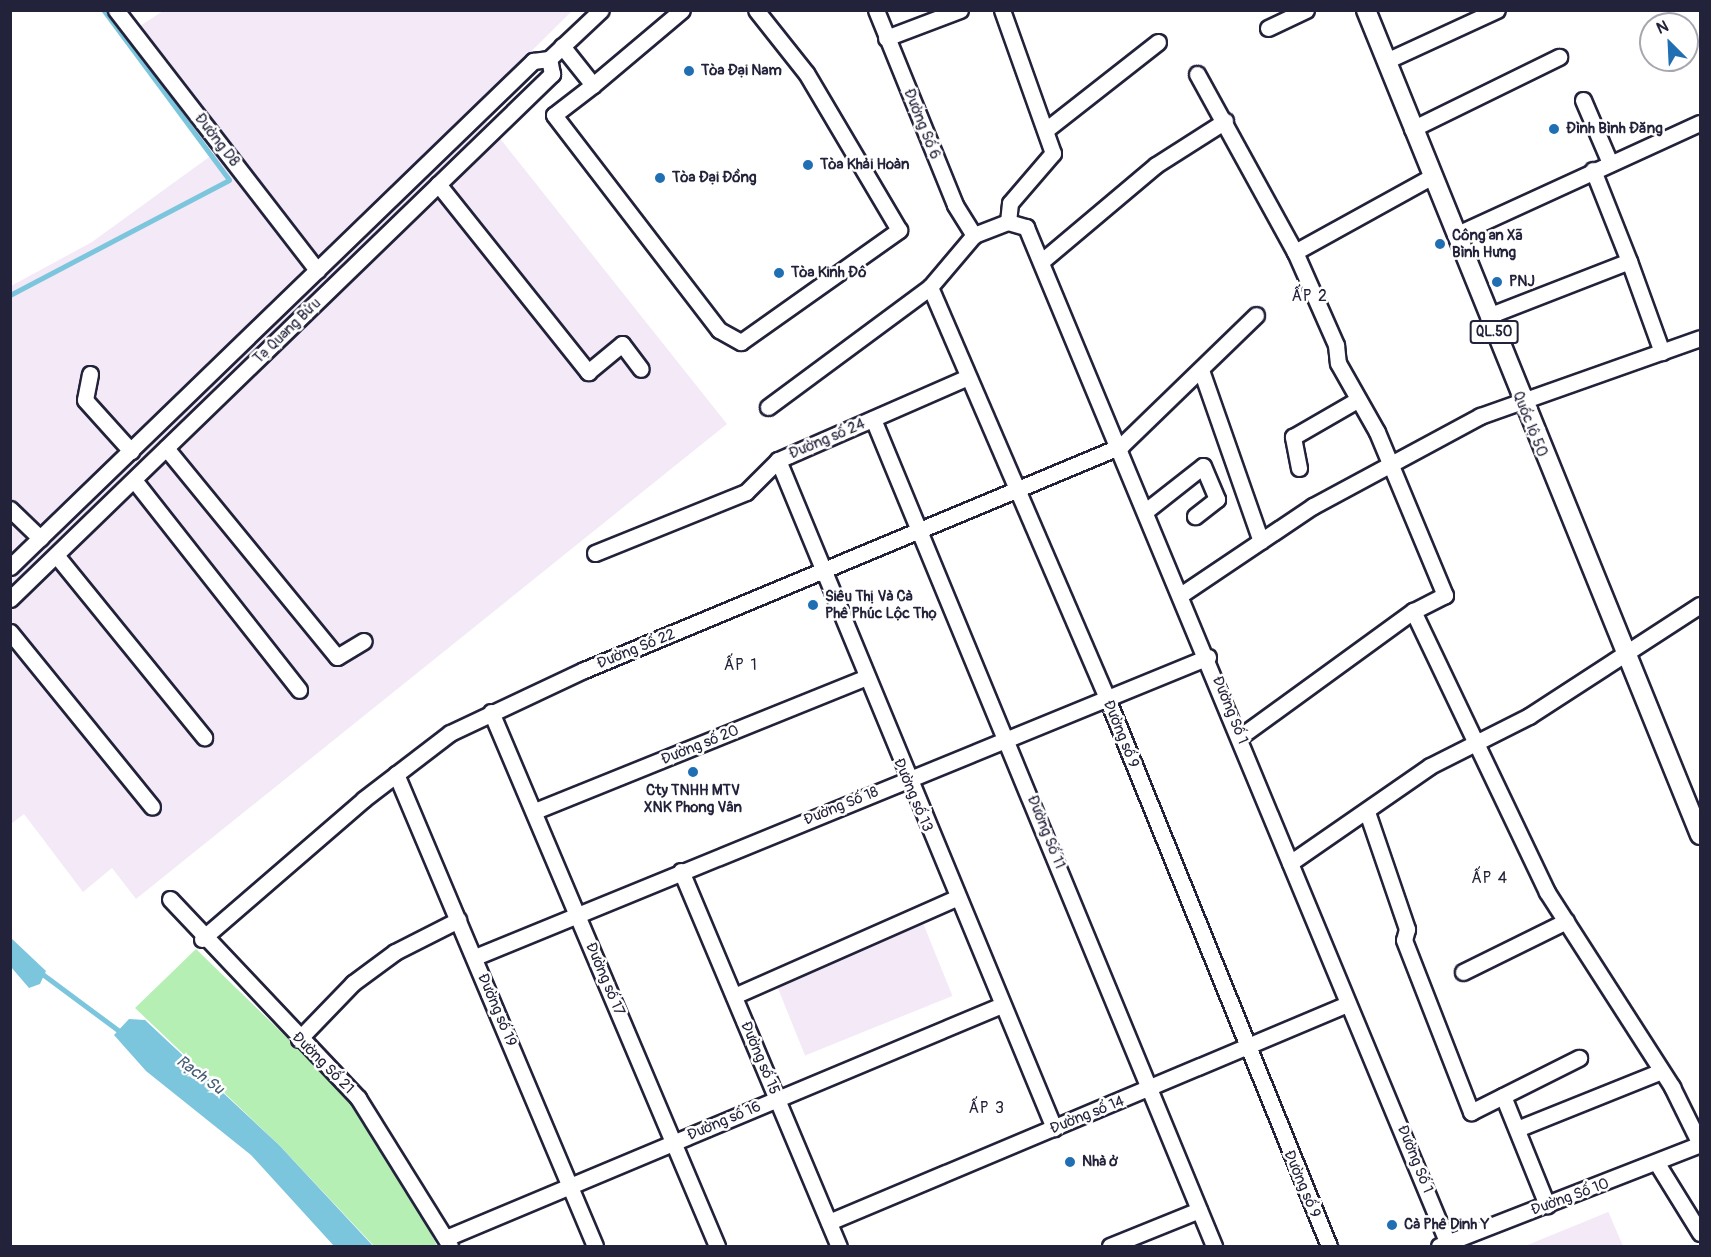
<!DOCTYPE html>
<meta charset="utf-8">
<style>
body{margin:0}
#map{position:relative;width:1711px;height:1257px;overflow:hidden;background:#fff;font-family:Pangolin,sans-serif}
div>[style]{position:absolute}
.built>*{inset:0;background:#f4e9f6;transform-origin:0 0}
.green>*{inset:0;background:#b6efb3}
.water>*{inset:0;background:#7cc6dd}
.stream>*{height:4.5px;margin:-2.25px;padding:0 2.25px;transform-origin:2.25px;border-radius:2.25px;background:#7cc6dd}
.roads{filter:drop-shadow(2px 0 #22223b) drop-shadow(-2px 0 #22223b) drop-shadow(0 2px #22223b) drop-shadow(0 -2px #22223b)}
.minor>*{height:15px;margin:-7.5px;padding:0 7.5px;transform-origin:7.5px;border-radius:7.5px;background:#fff}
.major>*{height:18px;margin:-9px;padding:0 9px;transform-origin:9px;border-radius:9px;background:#fff}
.dots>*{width:16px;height:16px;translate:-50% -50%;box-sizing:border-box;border:3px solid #fff;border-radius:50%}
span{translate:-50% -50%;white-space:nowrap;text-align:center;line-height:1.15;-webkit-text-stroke:5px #fff;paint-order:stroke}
.shield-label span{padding:2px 4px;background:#fff;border:2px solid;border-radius:4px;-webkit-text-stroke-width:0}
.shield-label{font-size:14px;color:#22223b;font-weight:700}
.poi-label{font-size:15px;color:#22223b;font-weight:700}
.left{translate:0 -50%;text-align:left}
.street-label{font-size:15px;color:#22223b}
.neighbourhood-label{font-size:16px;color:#22223b;letter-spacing:1.5px}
.water-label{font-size:16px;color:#425b74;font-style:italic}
.frame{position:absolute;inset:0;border:12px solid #22223b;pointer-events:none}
.north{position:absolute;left:1639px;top:12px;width:60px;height:60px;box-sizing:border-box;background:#fff;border:2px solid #a7a7b1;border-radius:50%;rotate:336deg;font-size:16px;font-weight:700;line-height:24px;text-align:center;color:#22223b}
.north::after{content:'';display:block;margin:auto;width:21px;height:27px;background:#1f6fb2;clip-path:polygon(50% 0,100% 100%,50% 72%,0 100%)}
</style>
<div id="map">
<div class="built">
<i style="clip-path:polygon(163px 11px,572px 11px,475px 107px,727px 424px,136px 899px,112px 868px,83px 892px,24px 814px,11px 824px,11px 286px,92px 242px,216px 152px,126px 35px)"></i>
<i style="left:921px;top:918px;width:84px;height:159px;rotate:68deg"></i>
<i style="clip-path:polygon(1608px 1211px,1623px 1246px,1525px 1246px,1608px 1212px)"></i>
</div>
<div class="green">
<i style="clip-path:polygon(196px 949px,354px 1103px,405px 1178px,437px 1246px,374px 1246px,279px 1145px,135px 1008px)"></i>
</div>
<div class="water">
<i style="clip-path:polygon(10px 937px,46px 971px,40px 984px,29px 988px,11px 967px)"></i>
<i style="clip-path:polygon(129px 1019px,145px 1020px,162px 1036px,279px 1145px,373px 1246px,334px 1246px,251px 1155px,146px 1071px,114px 1035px)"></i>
</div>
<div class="stream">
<i style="left:10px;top:295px;width:247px;rotate:-27.7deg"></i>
<i style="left:229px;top:180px;width:212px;rotate:-126.5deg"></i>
<i style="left:40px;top:972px;width:102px;rotate:36.6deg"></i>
</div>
<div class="roads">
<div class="minor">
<i style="left:116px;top:10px;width:329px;rotate:52.3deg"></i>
<i style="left:876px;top:10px;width:210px;rotate:67.9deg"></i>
<i style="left:955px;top:205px;width:36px;rotate:58deg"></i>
<i style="left:1002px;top:10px;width:152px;rotate:70.4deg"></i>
<i style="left:1053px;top:153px;width:66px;rotate:130.7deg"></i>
<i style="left:1010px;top:203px;width:19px;rotate:96deg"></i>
<i style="left:1268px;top:28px;width:42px;rotate:-25.3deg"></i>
<i style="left:886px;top:38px;width:79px;rotate:-20.7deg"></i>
<i style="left:562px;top:46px;width:50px;rotate:51.5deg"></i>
<i style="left:593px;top:85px;width:49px;rotate:142.4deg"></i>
<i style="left:554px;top:115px;width:271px;rotate:52.5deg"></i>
<i style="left:719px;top:330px;width:25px;rotate:29deg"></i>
<i style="left:741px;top:342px;width:194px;rotate:-35.3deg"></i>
<i style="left:899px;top:230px;width:182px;rotate:-120.6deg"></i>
<i style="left:806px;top:73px;width:80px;rotate:-128.4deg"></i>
<i style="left:1386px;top:61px;width:122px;rotate:-24.7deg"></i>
<i style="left:1197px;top:74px;width:203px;rotate:61.2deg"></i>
<i style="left:1295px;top:252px;width:102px;rotate:66.2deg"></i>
<i style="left:1336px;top:345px;width:18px;rotate:84deg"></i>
<i style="left:1338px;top:363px;width:79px;rotate:60.5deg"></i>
<i style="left:1377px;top:432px;width:177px;rotate:67.4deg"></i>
<i style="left:1445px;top:595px;width:36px;rotate:153deg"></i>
<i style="left:1413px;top:611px;width:311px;rotate:64.5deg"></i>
<i style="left:1547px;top:892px;width:232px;rotate:57.3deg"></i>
<i style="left:1672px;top:1087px;width:64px;rotate:63.8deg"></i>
<i style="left:593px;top:85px;width:116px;rotate:-40.1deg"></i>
<i style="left:1583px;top:100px;width:69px;rotate:66.8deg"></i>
<i style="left:1047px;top:129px;width:141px;rotate:-38.1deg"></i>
<i style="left:1412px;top:129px;width:164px;rotate:-26.1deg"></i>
<i style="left:438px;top:184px;width:241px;rotate:51.4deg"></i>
<i style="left:588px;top:372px;width:44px;rotate:-39.5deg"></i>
<i style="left:622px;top:344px;width:31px;rotate:53deg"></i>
<i style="left:1455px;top:235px;width:269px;rotate:-24.6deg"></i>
<i style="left:1295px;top:252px;width:155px;rotate:-28.9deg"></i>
<i style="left:1042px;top:261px;width:149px;rotate:-40.1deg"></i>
<i style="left:1156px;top:165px;width:82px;rotate:-32.5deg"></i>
<i style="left:1629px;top:261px;width:97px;rotate:70.1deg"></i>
<i style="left:930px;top:287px;width:447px;rotate:66.7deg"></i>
<i style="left:1107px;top:698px;width:591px;rotate:67.95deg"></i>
<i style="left:1488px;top:316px;width:151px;rotate:-21.3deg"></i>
<i style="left:1629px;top:261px;width:98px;rotate:-111.6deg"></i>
<i style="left:1201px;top:370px;width:181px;rotate:70.7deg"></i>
<i style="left:90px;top:374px;width:26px;rotate:101deg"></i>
<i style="left:85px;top:400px;width:69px;rotate:48deg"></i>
<i style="left:768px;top:407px;width:202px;rotate:-36.5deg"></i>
<i style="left:930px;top:287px;width:68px;rotate:-49.8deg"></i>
<i style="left:974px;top:235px;width:36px;rotate:-21deg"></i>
<i style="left:1008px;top:222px;width:19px;rotate:16deg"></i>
<i style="left:1026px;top:227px;width:1103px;rotate:67.46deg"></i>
<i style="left:873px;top:419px;width:895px;rotate:67.59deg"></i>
<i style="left:166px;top:448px;width:270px;rotate:50.7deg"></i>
<i style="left:337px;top:657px;width:31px;rotate:-31deg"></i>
<i style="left:778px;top:460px;width:723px;rotate:67.55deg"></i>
<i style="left:1299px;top:468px;width:32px;rotate:-101deg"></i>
<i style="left:1293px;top:437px;width:74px;rotate:-30deg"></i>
<i style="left:134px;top:480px;width:267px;rotate:51.8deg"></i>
<i style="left:10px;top:509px;width:42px;rotate:44deg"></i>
<i style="left:1147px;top:510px;width:71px;rotate:-38.2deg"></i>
<i style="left:1203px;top:466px;width:36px;rotate:67deg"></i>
<i style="left:1217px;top:499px;width:28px;rotate:142deg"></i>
<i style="left:595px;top:553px;width:163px;rotate:-22deg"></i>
<i style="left:746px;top:492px;width:45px;rotate:-45deg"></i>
<i style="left:778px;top:460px;width:207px;rotate:-23.6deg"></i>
<i style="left:56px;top:555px;width:235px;rotate:50.9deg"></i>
<i style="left:10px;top:567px;width:728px;rotate:-44.05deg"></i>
<i style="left:533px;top:61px;width:16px;rotate:-7deg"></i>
<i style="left:549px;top:59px;width:71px;rotate:-43.3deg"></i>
<i style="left:1182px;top:594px;width:158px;rotate:-33.9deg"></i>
<i style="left:1313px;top:506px;width:190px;rotate:-28.3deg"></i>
<i style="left:1480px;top:416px;width:233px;rotate:-19.5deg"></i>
<i style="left:10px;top:599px;width:755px;rotate:-44.09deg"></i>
<i style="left:552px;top:74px;width:15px;rotate:-101deg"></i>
<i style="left:10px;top:632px;width:225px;rotate:50.9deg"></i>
<i style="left:491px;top:712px;width:580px;rotate:67.06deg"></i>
<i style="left:1241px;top:736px;width:213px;rotate:-36deg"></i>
<i style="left:396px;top:774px;width:512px;rotate:67.14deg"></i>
<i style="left:535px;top:811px;width:356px;rotate:-22deg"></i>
<i style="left:1367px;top:812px;width:124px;rotate:71.1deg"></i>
<i style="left:1407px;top:929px;width:11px;rotate:105deg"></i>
<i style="left:1404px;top:940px;width:185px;rotate:68.7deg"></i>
<i style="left:1471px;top:1112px;width:121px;rotate:-26.6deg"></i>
<i style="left:1290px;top:863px;width:170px;rotate:-34.7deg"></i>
<i style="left:1430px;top:766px;width:111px;rotate:-26.8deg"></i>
<i style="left:1529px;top:716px;width:204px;rotate:-33deg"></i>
<i style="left:681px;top:871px;width:407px;rotate:67.2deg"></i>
<i style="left:170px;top:899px;width:274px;rotate:46.6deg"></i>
<i style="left:358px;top:1098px;width:174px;rotate:58.1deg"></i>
<i style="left:202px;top:939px;width:214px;rotate:-40.8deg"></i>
<i style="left:364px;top:799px;width:108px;rotate:-37.5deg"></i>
<i style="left:450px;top:733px;width:148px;rotate:-25.2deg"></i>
<i style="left:584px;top:670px;width:582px;rotate:-22.64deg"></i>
<i style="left:1121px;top:446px;width:188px;rotate:-44.1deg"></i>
<i style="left:475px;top:957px;width:792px;rotate:-22.26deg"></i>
<i style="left:1463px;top:972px;width:115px;rotate:-26.3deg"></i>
<i style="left:734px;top:996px;width:243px;rotate:-23.8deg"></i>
<i style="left:299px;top:1039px;width:78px;rotate:-46deg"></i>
<i style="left:353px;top:983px;width:52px;rotate:-36.4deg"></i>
<i style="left:395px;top:952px;width:71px;rotate:-26.9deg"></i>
<i style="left:1503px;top:1096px;width:118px;rotate:68deg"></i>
<i style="left:1517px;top:1129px;width:155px;rotate:-21.9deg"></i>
<i style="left:1658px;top:1165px;width:80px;rotate:58.3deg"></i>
<i style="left:829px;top:1222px;width:560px;rotate:-22.81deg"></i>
<i style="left:446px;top:1238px;width:603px;rotate:-22.74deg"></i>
<i style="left:1110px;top:1246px;width:96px;rotate:-22deg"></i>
<i style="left:1439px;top:1246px;width:280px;rotate:-21.3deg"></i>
</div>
<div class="major">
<i style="left:1366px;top:10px;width:890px;rotate:67.96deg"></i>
</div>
</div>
<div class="dots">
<i style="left:689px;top:71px;background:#1f6fb2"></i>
<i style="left:1554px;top:129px;background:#1f6fb2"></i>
<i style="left:808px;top:165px;background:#1f6fb2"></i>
<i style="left:660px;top:178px;background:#1f6fb2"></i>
<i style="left:1440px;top:244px;background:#1f6fb2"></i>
<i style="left:779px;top:273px;background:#1f6fb2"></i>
<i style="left:1497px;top:282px;background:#1f6fb2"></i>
<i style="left:813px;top:605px;background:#1f6fb2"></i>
<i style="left:693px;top:772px;background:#1f6fb2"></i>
<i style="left:1070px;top:1162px;background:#1f6fb2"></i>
<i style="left:1392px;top:1225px;background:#1f6fb2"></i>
</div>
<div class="shield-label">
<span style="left:1494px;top:332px">QL.50</span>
</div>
<div class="poi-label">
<span class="left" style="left:701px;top:71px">Tòa Đại Nam</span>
<span class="left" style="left:1566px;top:129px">Đình Bình Đăng</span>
<span class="left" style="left:820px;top:165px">Tòa Khải Hoàn</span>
<span class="left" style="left:672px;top:178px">Tòa Đại Đồng</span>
<span class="left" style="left:1452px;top:244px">Công an Xã<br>Bình Hưng</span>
<span class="left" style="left:791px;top:273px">Tòa Kinh Đô</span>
<span class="left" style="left:1509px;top:282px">PNJ</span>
<span class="left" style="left:825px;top:605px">Siêu Thị Và Cà<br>Phê Phúc Lộc Thọ</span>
<span style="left:693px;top:799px">Cty TNHH MTV<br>XNK Phong Vân</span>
<span class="left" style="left:1082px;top:1162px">Nhà ở</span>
<span class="left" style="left:1404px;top:1225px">Cà Phê Dinh Y</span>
</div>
<div class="street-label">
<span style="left:922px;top:124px;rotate:68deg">Đường Số 6</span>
<span style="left:217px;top:140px;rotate:52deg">Đường D8</span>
<span style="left:287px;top:331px;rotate:-44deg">Tạ Quang Bửu</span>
<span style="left:1530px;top:424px;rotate:68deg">Quốc lộ 50</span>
<span style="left:827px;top:439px;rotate:-23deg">Đường số 24</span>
<span style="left:636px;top:649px;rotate:-22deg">Đường Số 22</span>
<span style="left:1230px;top:710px;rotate:68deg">Đường Số 1</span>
<span style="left:1121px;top:734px;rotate:68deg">Đường số 9</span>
<span style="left:700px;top:745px;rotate:-22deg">Đường số 20</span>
<span style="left:913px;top:795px;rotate:67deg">Đường số 13</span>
<span style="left:841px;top:806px;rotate:-22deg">Đường Số 18</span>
<span style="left:1046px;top:832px;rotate:68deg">Đường Số 11</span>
<span style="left:605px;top:979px;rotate:67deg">Đường số 17</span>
<span style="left:497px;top:1010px;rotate:67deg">Đường số 19</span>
<span style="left:760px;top:1058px;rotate:67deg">Đường số 15</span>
<span style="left:323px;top:1063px;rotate:45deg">Đường Số 21</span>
<span style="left:1087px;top:1115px;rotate:-22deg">Đường số 14</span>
<span style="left:724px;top:1121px;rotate:-23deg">Đường số 16</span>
<span style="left:1415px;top:1159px;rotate:68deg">Đường Số 1</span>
<span style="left:1302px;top:1184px;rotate:67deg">Đường số 9</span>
<span style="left:1570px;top:1197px;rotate:-20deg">Đường Số 10</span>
</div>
<div class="neighbourhood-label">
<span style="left:1310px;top:296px">ẤP 2</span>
<span style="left:741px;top:665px">ẤP 1</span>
<span style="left:1490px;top:878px">ẤP 4</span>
<span style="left:987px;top:1108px">ẤP 3</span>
</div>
<div class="water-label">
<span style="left:200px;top:1075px;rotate:36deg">Rạch Su</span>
</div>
<div class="frame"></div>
<div class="north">N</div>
</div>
